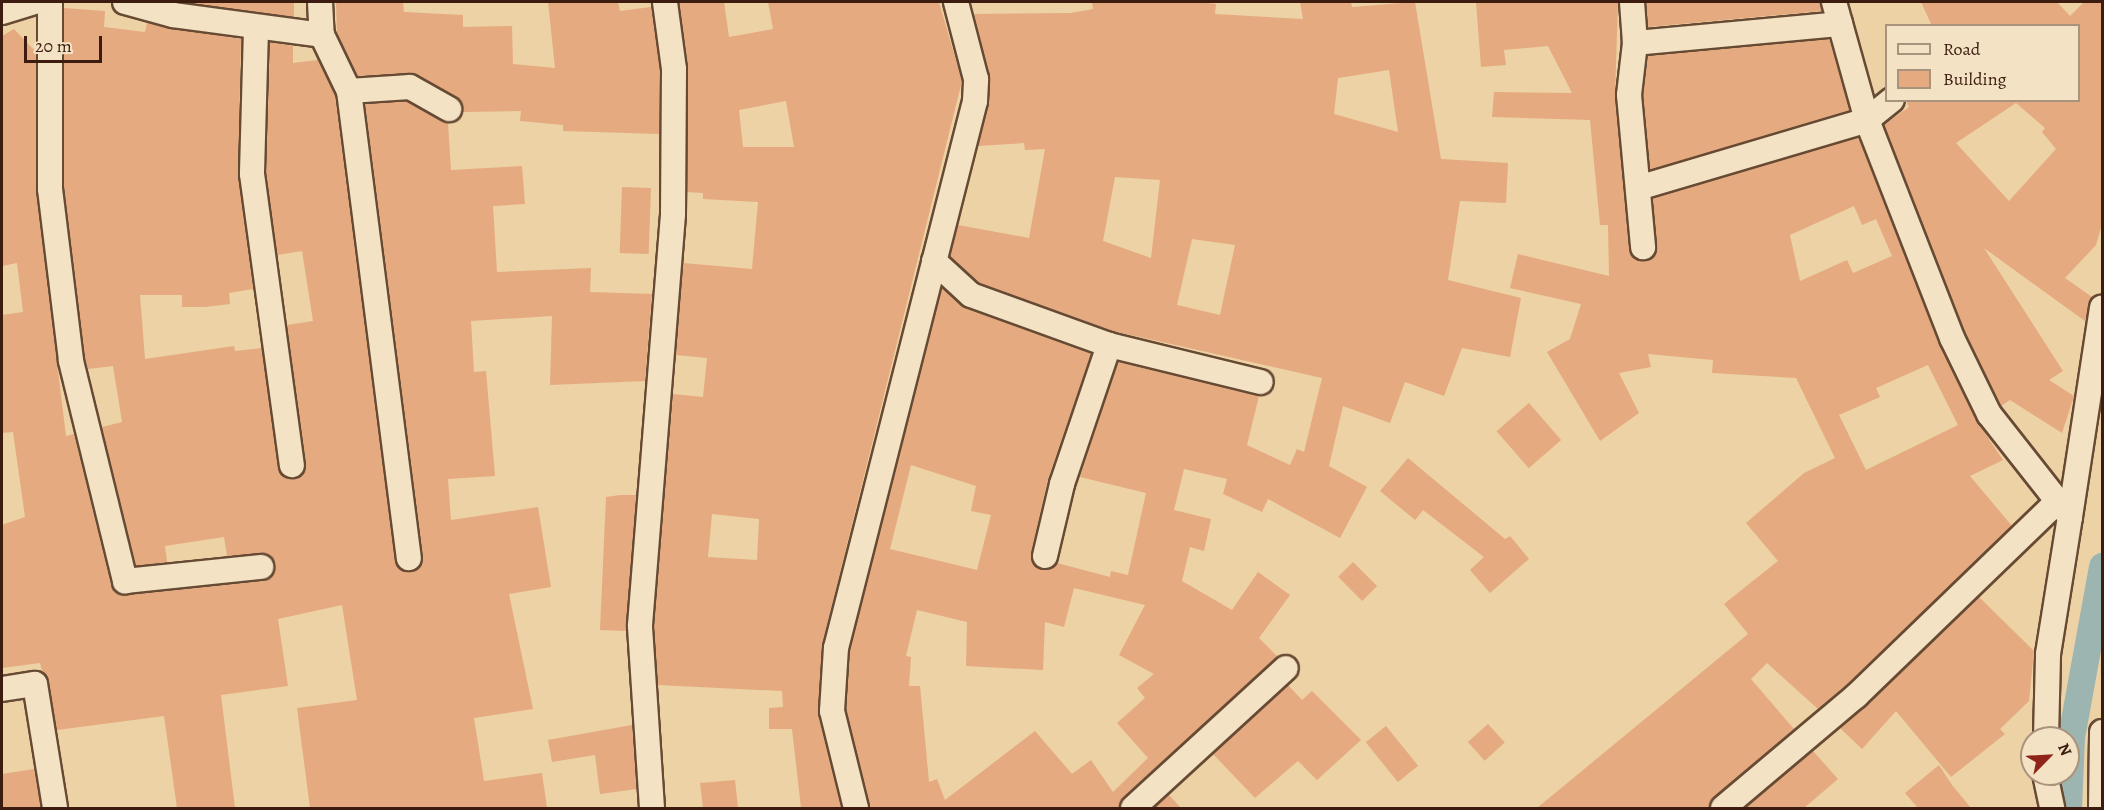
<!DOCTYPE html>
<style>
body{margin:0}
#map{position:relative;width:2104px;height:810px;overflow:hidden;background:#ecd2a4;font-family:Alegreya,serif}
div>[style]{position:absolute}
.canal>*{height:27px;margin:-13.5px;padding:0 13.5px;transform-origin:13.5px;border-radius:13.5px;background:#9db5b1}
.building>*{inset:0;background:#e5aa7f;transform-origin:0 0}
.roads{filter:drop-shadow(2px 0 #674a34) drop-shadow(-2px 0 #674a34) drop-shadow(0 2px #674a34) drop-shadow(0 -2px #674a34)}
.minor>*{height:24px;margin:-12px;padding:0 12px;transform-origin:12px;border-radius:12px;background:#f3e2c4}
span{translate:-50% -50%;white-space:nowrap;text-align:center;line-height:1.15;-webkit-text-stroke:6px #f3e2c4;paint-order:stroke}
.frame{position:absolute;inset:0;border:3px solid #3b1c0f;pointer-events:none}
.legend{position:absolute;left:1885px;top:24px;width:195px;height:78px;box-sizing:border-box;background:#f3e2c4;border:2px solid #a9937c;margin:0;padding:8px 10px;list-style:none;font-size:18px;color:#3b1c0f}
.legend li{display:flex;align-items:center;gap:12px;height:30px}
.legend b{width:30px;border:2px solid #a9937c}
.north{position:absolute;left:2020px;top:726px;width:60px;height:60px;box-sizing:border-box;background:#f3e2c4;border:2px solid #a9937c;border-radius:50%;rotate:66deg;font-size:16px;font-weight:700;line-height:24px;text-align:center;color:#3b1c0f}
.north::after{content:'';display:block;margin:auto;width:21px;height:27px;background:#8f2418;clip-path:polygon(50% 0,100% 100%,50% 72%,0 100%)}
.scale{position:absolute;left:24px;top:36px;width:78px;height:27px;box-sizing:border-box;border:3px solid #3b1c0f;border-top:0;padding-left:8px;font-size:18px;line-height:21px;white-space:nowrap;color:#3b1c0f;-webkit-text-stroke:4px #f3e2c4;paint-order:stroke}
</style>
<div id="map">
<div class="canal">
<i style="left:2068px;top:808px;width:71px;rotate:-87.6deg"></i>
<i style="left:2071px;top:737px;width:174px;rotate:-79.7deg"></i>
</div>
<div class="building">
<i style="clip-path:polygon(180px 2px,294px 2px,294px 17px)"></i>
<i style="clip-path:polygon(336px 2px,403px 2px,404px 12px,463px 15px,463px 27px,512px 26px,513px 64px,555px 68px,548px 2px,618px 2px,620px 11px,651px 7px,660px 70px,659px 134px,563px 131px,563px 125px,520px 121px,521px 111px,463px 112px,456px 97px,416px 74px,358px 76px,337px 33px)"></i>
<i style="clip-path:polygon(evenodd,679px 2px,724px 2px,729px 37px,773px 29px,768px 2px,939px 2px,962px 81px,822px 645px,818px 714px,841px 807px,801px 808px,792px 729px,769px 729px,769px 708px,783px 707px,782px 691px,658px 685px,654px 625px,673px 394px,703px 397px,707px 358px,676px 355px,683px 263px,752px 269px,758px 202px,703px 199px,703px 193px,687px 192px,688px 69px,679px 2px,786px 101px,794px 147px,743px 147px,739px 110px,786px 101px,679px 2px,712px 514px,759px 519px,757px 560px,708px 557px,712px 514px)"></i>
<i style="clip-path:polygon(evenodd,1092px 2px,1198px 2px,1216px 4px,1215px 14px,1303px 19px,1300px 2px,1351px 2px,1352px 7px,1415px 2px,1441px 159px,1508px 163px,1506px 203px,1460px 201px,1448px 280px,1521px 298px,1510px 357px,1462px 348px,1444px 396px,1405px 382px,1390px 423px,1343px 406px,1329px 466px,1367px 487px,1340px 538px,1268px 499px,1262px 512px,1223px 494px,1227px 479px,1184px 469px,1174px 510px,1211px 519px,1204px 551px,1190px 547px,1182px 581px,1232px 610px,1258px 572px,1290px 595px,1259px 638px,1278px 657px,1123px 797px,1119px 808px,870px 808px,846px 710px,850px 650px,942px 288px,966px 308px,1091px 354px,1048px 479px,1031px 553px,1041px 570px,1057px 563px,1110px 577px,1111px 571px,1128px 575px,1146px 493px,1080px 477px,1118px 362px,1259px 396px,1247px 445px,1290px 465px,1297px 449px,1304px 452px,1322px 378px,1113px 331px,979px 283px,950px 257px,958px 225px,1029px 238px,1045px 149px,1025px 150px,1024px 143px,978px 146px,990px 80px,974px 14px,1071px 13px,1093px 9px,1092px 2px,1389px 70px,1398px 132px,1334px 114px,1338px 78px,1389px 70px,1092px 2px,1115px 177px,1160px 180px,1151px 258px,1103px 241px,1115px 177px,1092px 2px,1192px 239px,1235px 245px,1220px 315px,1177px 305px,1192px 239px,1092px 2px,911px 465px,976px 486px,971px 511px,991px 515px,977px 570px,890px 549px,911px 465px,1092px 2px,1074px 588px,1145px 605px,1119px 655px,1154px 674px,1137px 688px,1145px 698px,1117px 723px,1148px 758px,1113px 792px,1091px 760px,1072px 774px,1035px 731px,945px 800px,937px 779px,929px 782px,920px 686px,909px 686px,911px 657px,906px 656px,917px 610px,967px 622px,966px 666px,1043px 670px,1045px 622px,1064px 627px,1074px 588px)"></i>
<i style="clip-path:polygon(evenodd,1476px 2px,1618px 2px,1615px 96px,1629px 248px,1638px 260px,1656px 252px,1653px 198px,1858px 137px,1939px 344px,1976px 420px,2003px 460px,1970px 476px,2012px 526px,1846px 685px,1818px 709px,1767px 663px,1751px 679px,1794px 729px,1714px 797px,1709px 808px,1537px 808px,1748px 634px,1724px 604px,1778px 561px,1746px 523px,1804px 473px,1835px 458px,1796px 378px,1712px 373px,1713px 360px,1648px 354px,1651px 367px,1619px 373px,1639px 413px,1600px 441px,1547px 352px,1570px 339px,1581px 304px,1510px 288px,1518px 254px,1609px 276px,1608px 225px,1600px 225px,1590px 120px,1492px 117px,1494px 92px,1572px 93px,1548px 46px,1504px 50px,1506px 65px,1481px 67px,1476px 2px,1854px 206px,1862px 225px,1876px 219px,1892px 256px,1853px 273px,1847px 260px,1800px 281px,1790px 235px,1854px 206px,1476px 2px,1928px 365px,1958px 425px,1866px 470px,1839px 415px,1880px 397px,1876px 388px,1928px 365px)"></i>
<i style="clip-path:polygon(1646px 2px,1820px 2px,1822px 11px,1648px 27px)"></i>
<i style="clip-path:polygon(evenodd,1921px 2px,2057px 2px,2070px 16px,2084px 2px,2103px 2px,2103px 221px,2096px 245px,2065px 278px,2092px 297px,2085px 321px,1984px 248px,2063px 371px,2049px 380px,2074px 396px,2062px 433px,2010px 400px,2001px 406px,1965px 332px,1884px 125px,1909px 107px,1906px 100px,2079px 100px,2079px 26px,1932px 26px,1921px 2px,2016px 103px,2045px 128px,2042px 132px,2056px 149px,2009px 201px,1956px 143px,2016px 103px)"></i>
<i style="clip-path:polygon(64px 8px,105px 11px,104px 27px,145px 32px,147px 23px,241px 39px,238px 174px,253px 289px,229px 293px,230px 304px,205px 307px,182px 307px,182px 295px,140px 295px,145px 359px,234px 346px,235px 351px,262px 348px,278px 467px,293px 479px,306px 463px,287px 325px,313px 321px,302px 251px,277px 255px,266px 173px,270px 42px,293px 46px,293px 63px,318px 60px,335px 95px,395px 560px,403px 571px,417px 570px,423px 556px,365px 104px,407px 101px,448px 123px,451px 170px,522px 166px,525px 204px,493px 206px,497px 272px,591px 268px,590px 292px,652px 294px,645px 381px,550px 385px,552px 316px,471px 321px,474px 372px,486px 371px,495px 476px,448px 479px,451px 520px,538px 507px,551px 587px,509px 594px,533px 709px,474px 718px,484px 781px,542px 773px,547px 808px,310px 808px,297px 708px,357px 700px,342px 605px,278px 619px,288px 686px,221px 695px,235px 808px,177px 808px,164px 716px,57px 730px,40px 663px,2px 668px,2px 525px,25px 517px,13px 432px,2px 433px,2px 315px,23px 312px,17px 263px,2px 266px,2px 36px,14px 29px,36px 52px,36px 191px,66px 436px,74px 434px,111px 585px,126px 595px,262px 581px,275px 566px,266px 554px,227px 556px,224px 537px,165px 546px,167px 562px,136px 566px,102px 427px,122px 422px,113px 366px,88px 369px,85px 358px,64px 188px)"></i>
<i style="clip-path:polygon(1829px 39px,1850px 110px,1650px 170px,1643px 95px,1648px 56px)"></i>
<i style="left:622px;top:187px;width:29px;height:66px;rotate:2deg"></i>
<i style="left:1529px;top:403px;width:49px;height:43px;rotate:49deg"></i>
<i style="clip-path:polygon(1408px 458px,1505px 539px,1510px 536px,1529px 559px,1490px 593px,1470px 570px,1484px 557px,1423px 510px,1415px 520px,1380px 491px)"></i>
<i style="clip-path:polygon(620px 495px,636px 495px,626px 631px,600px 630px,606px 497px)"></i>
<i style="left:1353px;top:562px;width:34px;height:21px;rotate:45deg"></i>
<i style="clip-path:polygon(1979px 597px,2034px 651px,2029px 701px,2000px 729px,2005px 734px,1951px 777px,1896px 711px,1862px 749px,1840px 728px)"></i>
<i style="clip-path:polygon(1288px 685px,1302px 700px,1312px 691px,1361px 740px,1317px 780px,1298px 761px,1255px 798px,1213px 754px)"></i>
<i style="left:1488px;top:724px;width:25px;height:27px;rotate:48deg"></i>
<i style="clip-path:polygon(632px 725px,637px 789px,600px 794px,595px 755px,552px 762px,548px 740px)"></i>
<i style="left:1386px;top:726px;width:51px;height:26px;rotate:51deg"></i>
<i style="clip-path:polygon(1813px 751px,1838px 779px,1804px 808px,1745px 808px)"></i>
<i style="clip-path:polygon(1939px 765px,1952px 785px,1971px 808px,1918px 808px,1905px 793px)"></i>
<i style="clip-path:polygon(34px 769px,41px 808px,2px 808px,2px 774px)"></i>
<i style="clip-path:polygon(735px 780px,738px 808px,703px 808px,700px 783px)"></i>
<i style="clip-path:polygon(1169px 795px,1181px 808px,1154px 808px)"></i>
</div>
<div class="roads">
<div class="minor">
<i style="left:50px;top:2px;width:187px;rotate:90deg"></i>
<i style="left:50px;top:189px;width:173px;rotate:83deg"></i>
<i style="left:71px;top:361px;width:227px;rotate:76.2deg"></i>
<i style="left:125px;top:581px;width:137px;rotate:-5.9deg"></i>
<i style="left:125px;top:2px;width:50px;rotate:15.2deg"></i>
<i style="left:173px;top:15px;width:150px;rotate:7.6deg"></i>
<i style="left:320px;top:2px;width:33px;rotate:87deg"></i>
<i style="left:322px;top:35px;width:62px;rotate:64.3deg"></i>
<i style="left:349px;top:91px;width:471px;rotate:82.7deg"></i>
<i style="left:1632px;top:2px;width:41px;rotate:85.8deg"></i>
<i style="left:1635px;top:43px;width:52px;rotate:96.6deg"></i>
<i style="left:1629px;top:95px;width:153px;rotate:84.7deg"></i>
<i style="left:1834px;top:2px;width:123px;rotate:74.4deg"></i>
<i style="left:1867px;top:120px;width:234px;rotate:68.7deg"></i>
<i style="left:1952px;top:338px;width:85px;rotate:64deg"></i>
<i style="left:1989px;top:414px;width:131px;rotate:51.8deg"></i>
<i style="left:2070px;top:517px;width:212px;rotate:-81.3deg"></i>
<i style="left:2px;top:12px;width:34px;rotate:-17deg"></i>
<i style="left:256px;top:29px;width:145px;rotate:91.6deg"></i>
<i style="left:252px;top:174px;width:294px;rotate:82.2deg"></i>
<i style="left:1635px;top:43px;width:206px;rotate:-5.3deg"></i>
<i style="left:349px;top:91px;width:61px;rotate:-3.8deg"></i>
<i style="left:410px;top:87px;width:45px;rotate:29.4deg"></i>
<i style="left:1638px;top:188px;width:239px;rotate:-16.5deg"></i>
<i style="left:1867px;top:120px;width:32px;rotate:-39deg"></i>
<i style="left:934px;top:261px;width:50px;rotate:42.6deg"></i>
<i style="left:971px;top:295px;width:147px;rotate:19.9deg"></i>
<i style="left:1109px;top:345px;width:156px;rotate:13.7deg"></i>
<i style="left:1045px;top:556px;width:74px;rotate:-76.7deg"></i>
<i style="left:1062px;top:484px;width:147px;rotate:-71.3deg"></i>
<i style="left:2px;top:689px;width:33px;rotate:-9deg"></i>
<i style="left:35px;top:684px;width:126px;rotate:80.8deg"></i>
<i style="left:2046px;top:738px;width:84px;rotate:-88.6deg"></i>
<i style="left:2048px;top:654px;width:139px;rotate:-80.9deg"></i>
<i style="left:2045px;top:774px;width:35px;rotate:78deg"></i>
<i style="left:652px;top:808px;width:183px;rotate:-93.8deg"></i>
<i style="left:640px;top:625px;width:412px;rotate:-85.4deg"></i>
<i style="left:673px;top:214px;width:145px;rotate:-89.6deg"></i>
<i style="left:674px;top:69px;width:68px;rotate:-97.7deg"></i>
<i style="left:856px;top:808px;width:100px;rotate:-103.9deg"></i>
<i style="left:832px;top:711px;width:63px;rotate:-86.4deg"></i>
<i style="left:836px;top:648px;width:564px;rotate:-75.74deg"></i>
<i style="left:975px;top:101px;width:22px;rotate:-87deg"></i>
<i style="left:976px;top:79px;width:80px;rotate:-104.6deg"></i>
<i style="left:1133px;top:808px;width:207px;rotate:-42.5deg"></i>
<i style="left:1723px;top:808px;width:174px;rotate:-40.1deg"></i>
<i style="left:1856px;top:696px;width:279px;rotate:-44deg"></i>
<i style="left:2101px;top:808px;width:76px;rotate:-89.2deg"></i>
</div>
</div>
<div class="frame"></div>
<ul class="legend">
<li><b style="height:8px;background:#f3e2c4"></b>Road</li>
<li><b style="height:16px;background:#e5aa7f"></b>Building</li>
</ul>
<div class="north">N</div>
<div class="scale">20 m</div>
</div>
